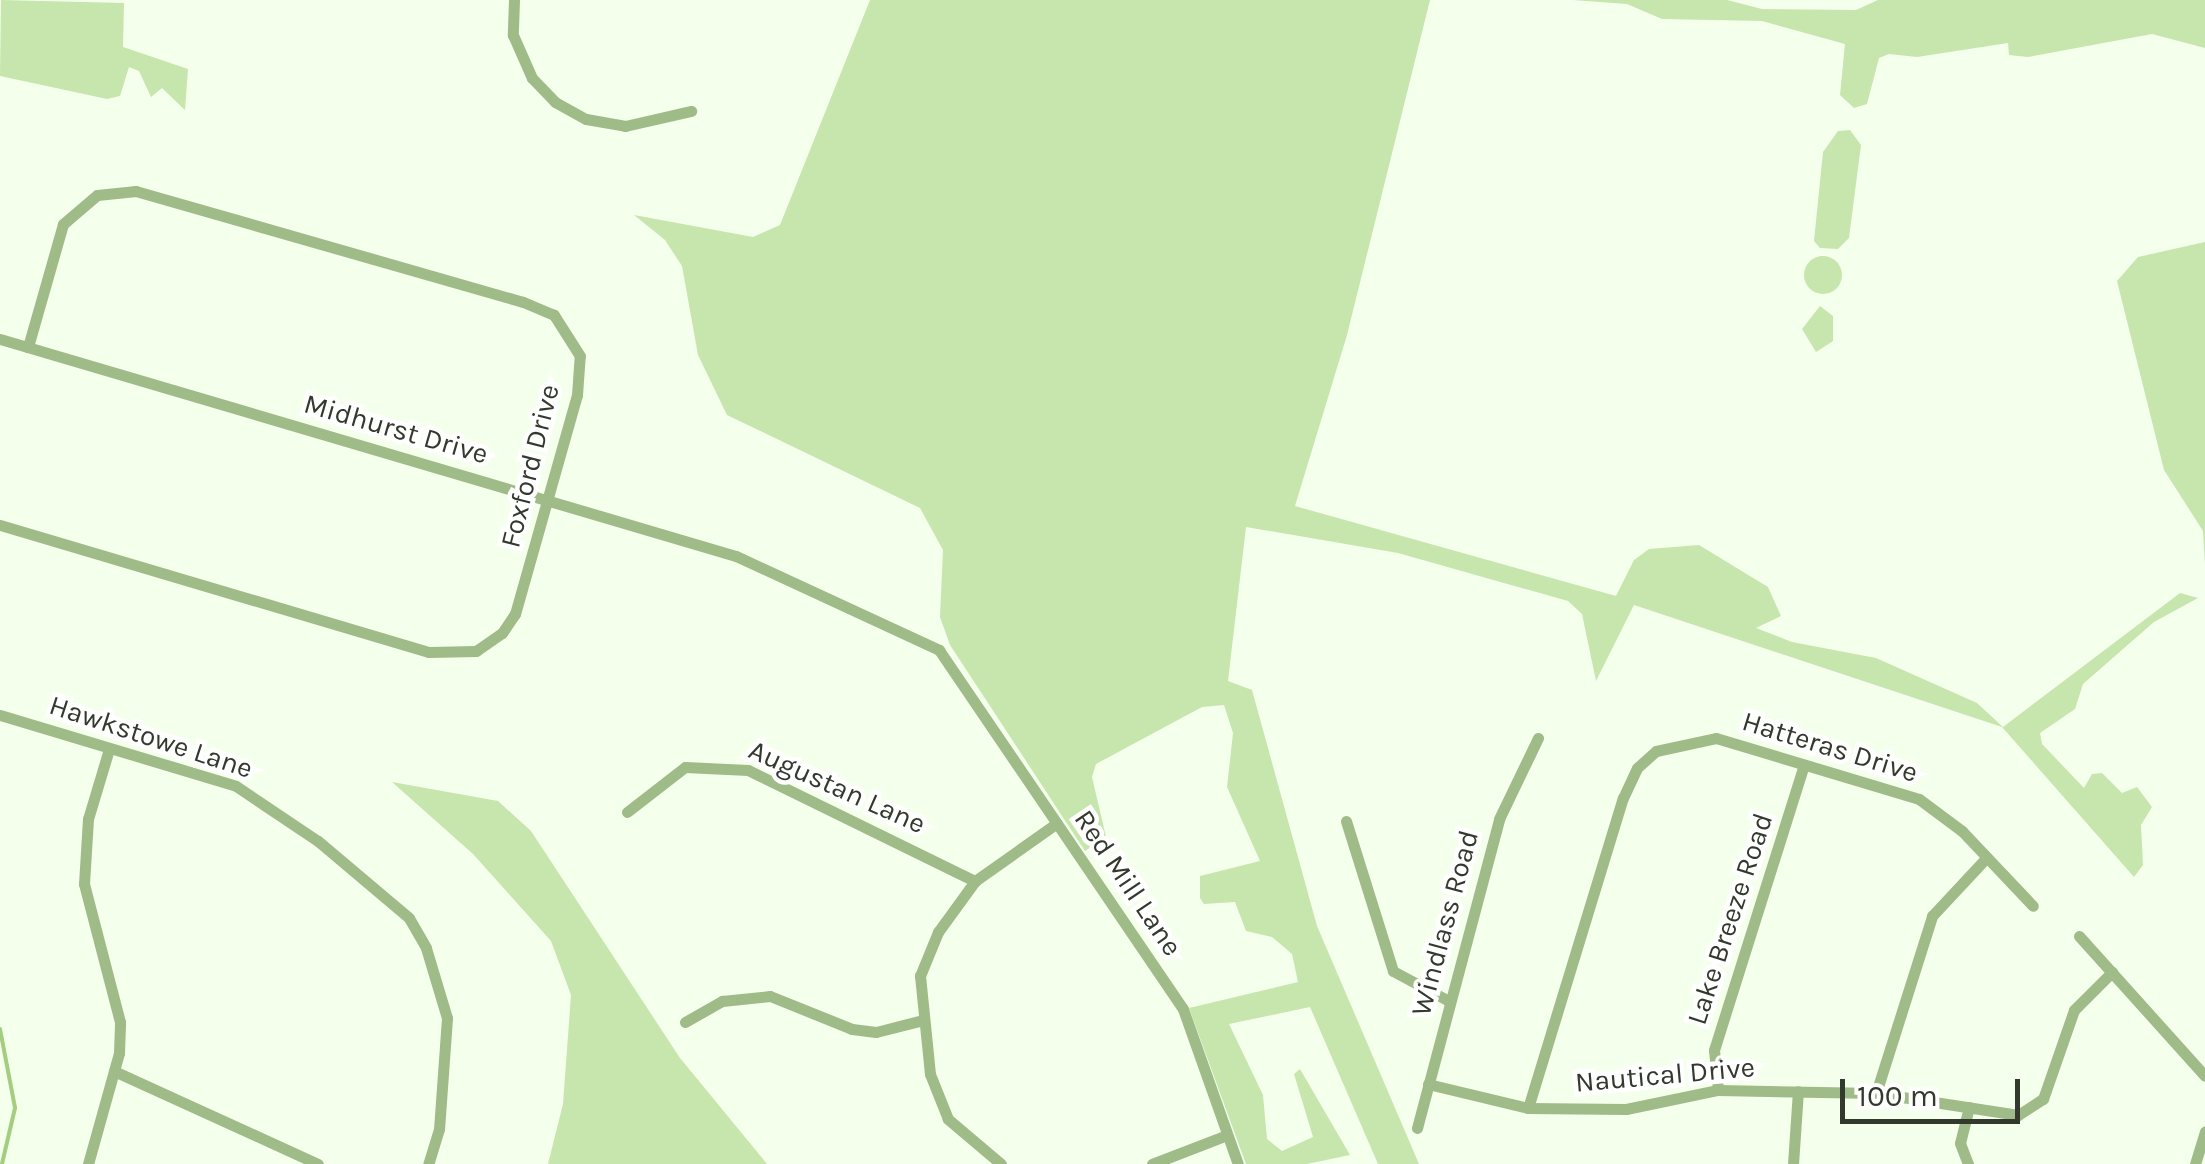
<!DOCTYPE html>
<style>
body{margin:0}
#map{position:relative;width:2205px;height:1164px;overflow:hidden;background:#f4ffec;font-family:Karla,sans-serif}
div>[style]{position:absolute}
.green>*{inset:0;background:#c7e6ad}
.round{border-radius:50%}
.stream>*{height:4px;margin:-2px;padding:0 2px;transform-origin:2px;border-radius:2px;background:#a4cd7f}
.minor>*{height:11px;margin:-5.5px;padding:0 5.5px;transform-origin:5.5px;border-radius:5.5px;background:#9fbb88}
span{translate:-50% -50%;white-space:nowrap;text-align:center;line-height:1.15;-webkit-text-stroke:9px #fff;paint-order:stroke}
.street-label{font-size:28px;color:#33392d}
.scale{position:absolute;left:1840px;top:1079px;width:180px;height:45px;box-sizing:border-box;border:5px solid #33392d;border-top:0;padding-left:12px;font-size:30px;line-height:35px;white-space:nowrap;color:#33392d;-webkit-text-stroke:8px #fff;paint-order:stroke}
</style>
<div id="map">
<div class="green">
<i style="clip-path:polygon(1px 0,124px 3px,123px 47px,188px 69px,185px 110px,162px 88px,151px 97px,139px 71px,129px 67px,120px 96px,107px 99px,0 76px)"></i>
<i style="clip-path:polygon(870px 0,1430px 0,1347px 335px,1295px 506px,1616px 596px,1634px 560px,1649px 549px,1699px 545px,1768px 587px,1781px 616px,1756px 628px,1792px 642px,1876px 658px,1977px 703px,2003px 727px,2180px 593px,2198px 598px,2154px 622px,2083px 684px,2075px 709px,2040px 733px,2042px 744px,2084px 788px,2092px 774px,2102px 773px,2122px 793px,2137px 787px,2152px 807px,2141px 825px,2143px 865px,2134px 877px,2002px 727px,1634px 605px,1596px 681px,1582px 614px,1568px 601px,1398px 553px,1246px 527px,1228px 681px,1252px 690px,1317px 926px,1419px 1164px,1378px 1164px,1310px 1007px,1229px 1024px,1263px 1095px,1267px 1139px,1282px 1151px,1313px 1137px,1294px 1074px,1300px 1069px,1350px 1155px,1307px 1164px,1246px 1164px,1189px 1008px,1298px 982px,1292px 954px,1272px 937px,1246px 931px,1235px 902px,1204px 904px,1200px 898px,1200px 876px,1260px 861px,1227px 787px,1233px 733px,1224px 705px,1202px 707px,1096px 764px,1092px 777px,1106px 837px,1085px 851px,950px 645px,940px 617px,943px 550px,920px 508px,727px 415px,698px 355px,682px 266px,665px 240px,634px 215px,753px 237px,780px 225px)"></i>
<i style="clip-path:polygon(1573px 0,1727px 0,1762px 9px,1856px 10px,1878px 0,2205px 0,2205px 48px,2152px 34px,2028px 57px,2009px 55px,2008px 43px,1917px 57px,1889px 54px,1879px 58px,1867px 104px,1854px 108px,1840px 95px,1845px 44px,1762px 21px,1662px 19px,1627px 4px)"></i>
<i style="clip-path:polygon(1850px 130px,1861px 145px,1849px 238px,1838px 249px,1820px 248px,1814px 241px,1823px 152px,1838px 131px)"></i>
<i style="clip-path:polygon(2205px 242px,2205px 565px,2203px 531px,2164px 470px,2117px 281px,2138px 257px)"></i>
<i class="round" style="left:1804px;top:256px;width:38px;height:38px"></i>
<i style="clip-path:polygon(1820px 306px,1833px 316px,1833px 341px,1816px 352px,1802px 329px)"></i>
<i style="clip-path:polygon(392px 782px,498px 801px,531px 831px,680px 1058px,767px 1164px,548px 1164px,563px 1104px,571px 995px,551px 941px,473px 854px)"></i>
</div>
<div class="stream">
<i style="left:0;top:1029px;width:80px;rotate:79.2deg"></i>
<i style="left:15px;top:1108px;width:57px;rotate:103.1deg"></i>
</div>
<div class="minor">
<i style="left:514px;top:0;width:35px;rotate:92deg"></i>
<i style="left:513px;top:35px;width:47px;rotate:66.2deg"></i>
<i style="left:532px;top:78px;width:33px;rotate:46deg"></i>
<i style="left:555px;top:102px;width:35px;rotate:29deg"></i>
<i style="left:586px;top:119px;width:40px;rotate:10deg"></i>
<i style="left:625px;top:126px;width:68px;rotate:-12.8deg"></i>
<i style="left:0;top:339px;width:767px;rotate:16.43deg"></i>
<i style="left:736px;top:556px;width:224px;rotate:24.8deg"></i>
<i style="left:939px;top:650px;width:434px;rotate:55.8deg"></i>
<i style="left:1183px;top:1009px;width:164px;rotate:70.5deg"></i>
<i style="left:0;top:525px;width:447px;rotate:16.5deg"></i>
<i style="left:429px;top:652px;width:47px;rotate:-1.2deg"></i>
<i style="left:476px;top:651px;width:32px;rotate:-35deg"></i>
<i style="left:502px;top:633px;width:23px;rotate:-56deg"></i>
<i style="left:515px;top:614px;width:228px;rotate:-74.2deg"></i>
<i style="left:577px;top:395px;width:39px;rotate:-86deg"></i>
<i style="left:580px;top:356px;width:49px;rotate:-122.4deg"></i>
<i style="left:554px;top:315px;width:34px;rotate:-157deg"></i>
<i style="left:523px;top:302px;width:403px;rotate:-164deg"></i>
<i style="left:136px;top:191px;width:39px;rotate:174deg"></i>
<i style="left:97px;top:195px;width:45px;rotate:139.5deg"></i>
<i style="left:63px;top:224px;width:128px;rotate:105.9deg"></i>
<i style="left:0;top:715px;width:246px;rotate:16.7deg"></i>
<i style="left:236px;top:786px;width:99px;rotate:33.9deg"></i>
<i style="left:318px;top:841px;width:119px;rotate:40.2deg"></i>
<i style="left:409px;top:918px;width:34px;rotate:60deg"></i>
<i style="left:426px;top:948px;width:73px;rotate:73.3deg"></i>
<i style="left:447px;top:1018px;width:111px;rotate:94.1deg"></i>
<i style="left:439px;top:1129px;width:37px;rotate:107deg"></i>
<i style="left:627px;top:812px;width:73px;rotate:-37.8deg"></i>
<i style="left:685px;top:767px;width:63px;rotate:2.7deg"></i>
<i style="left:748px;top:770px;width:253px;rotate:26.1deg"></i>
<i style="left:1346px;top:821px;width:157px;rotate:72.6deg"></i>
<i style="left:1393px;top:971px;width:64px;rotate:28.2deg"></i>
<i style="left:2079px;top:936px;width:188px;rotate:48deg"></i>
<i style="left:685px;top:1022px;width:43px;rotate:-29.6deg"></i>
<i style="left:722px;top:1001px;width:48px;rotate:-5.9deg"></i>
<i style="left:770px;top:996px;width:88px;rotate:21.9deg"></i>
<i style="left:852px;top:1029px;width:24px;rotate:7deg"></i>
<i style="left:876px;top:1032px;width:44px;rotate:-14.3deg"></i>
<i style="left:114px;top:1071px;width:224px;rotate:24.5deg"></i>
<i style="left:1428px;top:1084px;width:103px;rotate:13.5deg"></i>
<i style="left:1528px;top:1108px;width:98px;rotate:0.6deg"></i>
<i style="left:1626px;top:1109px;width:94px;rotate:-11.7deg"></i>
<i style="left:1718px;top:1090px;width:158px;rotate:1.1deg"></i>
<i style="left:1876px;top:1093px;width:144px;rotate:8.8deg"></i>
<i style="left:2018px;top:1115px;width:30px;rotate:-33deg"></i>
<i style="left:2043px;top:1099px;width:94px;rotate:-70.8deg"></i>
<i style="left:2074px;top:1010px;width:54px;rotate:-45deg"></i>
<i style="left:1718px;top:1090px;width:40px;rotate:-95.7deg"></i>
<i style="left:1714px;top:1050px;width:299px;rotate:-72.5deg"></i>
<i style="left:1876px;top:1093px;width:186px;rotate:-72.4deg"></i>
<i style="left:1932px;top:916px;width:79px;rotate:-47deg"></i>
<i style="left:1528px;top:1108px;width:324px;rotate:-73deg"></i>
<i style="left:1623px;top:798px;width:33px;rotate:-65deg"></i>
<i style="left:1637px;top:768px;width:25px;rotate:-42deg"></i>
<i style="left:1656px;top:751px;width:61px;rotate:-12.2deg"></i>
<i style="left:1716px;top:738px;width:212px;rotate:16.7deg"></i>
<i style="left:1919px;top:799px;width:54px;rotate:36.7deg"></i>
<i style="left:1962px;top:831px;width:103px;rotate:46.6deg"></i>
<i style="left:1417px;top:1128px;width:320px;rotate:-75.1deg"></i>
<i style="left:1499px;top:819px;width:90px;rotate:-64.3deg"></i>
<i style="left:88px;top:1164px;width:115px;rotate:-74.4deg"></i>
<i style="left:119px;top:1053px;width:31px;rotate:-88deg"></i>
<i style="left:120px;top:1022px;width:143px;rotate:-104.6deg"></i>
<i style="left:84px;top:884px;width:65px;rotate:-86.5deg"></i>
<i style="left:88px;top:819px;width:73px;rotate:-73.3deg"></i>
<i style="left:1001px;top:1164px;width:70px;rotate:-139.7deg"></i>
<i style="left:948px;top:1119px;width:48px;rotate:-111.8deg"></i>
<i style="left:930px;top:1074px;width:99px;rotate:-95.8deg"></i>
<i style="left:920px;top:976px;width:48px;rotate:-67.8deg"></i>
<i style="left:938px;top:932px;width:63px;rotate:-54deg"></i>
<i style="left:975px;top:881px;width:100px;rotate:-35.3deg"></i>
<i style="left:1152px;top:1164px;width:80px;rotate:-21.1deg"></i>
<i style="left:1793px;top:1164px;width:73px;rotate:-86.1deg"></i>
<i style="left:1968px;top:1164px;width:22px;rotate:-111deg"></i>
<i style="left:1960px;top:1143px;width:37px;rotate:-76deg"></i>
<i style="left:2195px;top:1164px;width:34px;rotate:-73deg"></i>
</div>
<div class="street-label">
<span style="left:396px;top:429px;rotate:16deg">Midhurst Drive</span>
<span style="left:530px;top:466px;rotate:-76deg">Foxford Drive</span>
<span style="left:151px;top:737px;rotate:18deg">Hawkstowe Lane</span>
<span style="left:1830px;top:747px;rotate:17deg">Hatteras Drive</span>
<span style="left:837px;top:787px;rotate:24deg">Augustan Lane</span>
<span style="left:1128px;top:883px;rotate:56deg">Red Mill Lane</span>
<span style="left:1730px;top:919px;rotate:-72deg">Lake Breeze Road</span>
<span style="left:1445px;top:923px;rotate:-75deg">Windlass Road</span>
<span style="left:1665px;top:1075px;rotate:-5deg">Nautical Drive</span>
</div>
<div class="scale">100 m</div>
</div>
